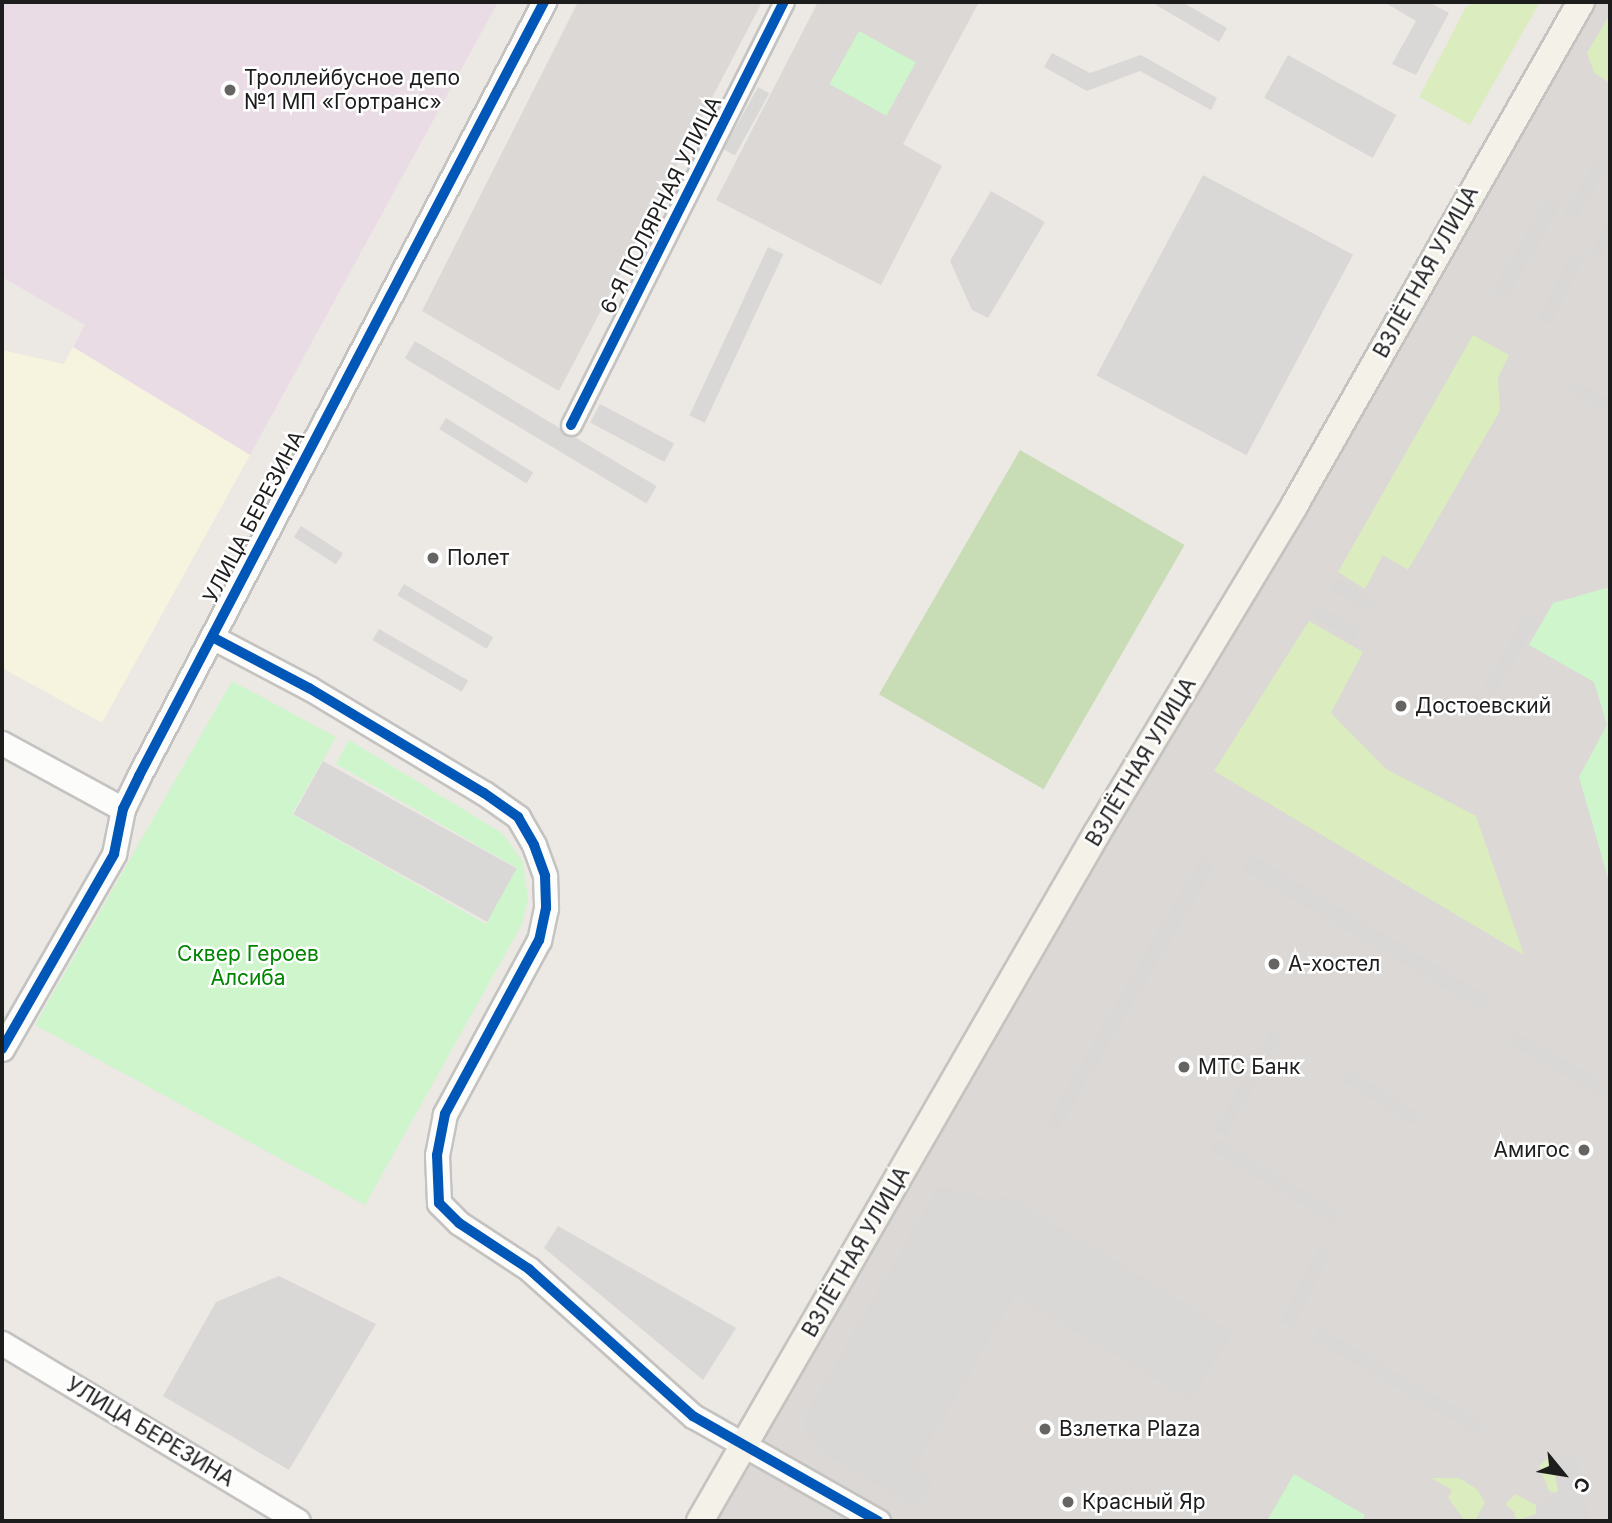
<!DOCTYPE html>
<meta charset="utf-8">
<style>
body{margin:0}
#map{position:relative;width:1612px;height:1523px;overflow:hidden;background:#ece8e4;font-family:Inter,sans-serif}
div>[style]{position:absolute}
.residential>*{inset:0;background:#dbd8d6}
.industrial>*{inset:0;background:#eadce5}
.education>*{inset:0;background:#f6f3de}
.religious>*{inset:0;background:#dad8d6;transform-origin:0 0}
.grass>*{inset:0;background:#dbecbf}
.forest>*{inset:0;background:#c8dcb6;transform-origin:0 0}
.park>*{inset:0;background:#cff5cc;transform-origin:0 0}
.roads{filter:drop-shadow(2px 0 #c4c3c1) drop-shadow(-2px 0 #c4c3c1) drop-shadow(0 2px #c4c3c1) drop-shadow(0 -2px #c4c3c1)}
.minor>*{height:19px;margin:-9.5px;padding:0 9.5px;transform-origin:9.5px;border-radius:9.5px;background:#fcfcfb}
.tertiary>*{height:23px;margin:-11.5px;padding:0 11.5px;transform-origin:11.5px;border-radius:11.5px;background:#fcfcfb}
.secondary>*{height:26px;margin:-13px;padding:0 13px;transform-origin:13px;border-radius:13px;background:#f4f2e8}
.cycleway>*{height:10px;margin:-5px;padding:0 5px;transform-origin:5px;border-radius:5px;background:#0057b8}
.dots>*{width:19px;height:19px;translate:-50% -50%;box-sizing:border-box;border:4px solid #fff;border-radius:50%}
span{translate:-50% -50%;white-space:nowrap;text-align:center;line-height:1.15;-webkit-text-stroke:5px #fff;paint-order:stroke}
.poi-label{font-size:21px;color:#1d1d1d}
.left{translate:0 -50%;text-align:left}
.right{translate:-100% -50%;text-align:right}
.street-label{font-size:21px;color:#1d1d1d}
.park-label{font-size:21px;color:#008501}
.frame{position:absolute;inset:0;border:4px solid #1d1d1d;pointer-events:none}
.north{position:absolute;left:1528px;top:1439px;width:70px;height:70px;-webkit-text-stroke:5px #fff;paint-order:stroke;rotate:120deg;font-size:19px;font-weight:700;line-height:28px;text-align:center;color:#1d1d1d}
.north::after{content:'';display:block;margin:auto;width:24px;height:32px;background:#1d1d1d;clip-path:polygon(50% 0,100% 100%,50% 72%,0 100%)}
</style>
<div id="map">
<div class="residential">
<i style="clip-path:polygon(578px 2px,762px 2px,559px 391px,422px 311px)"></i>
<i style="clip-path:polygon(818px 2px,979px 2px,903px 144px,942px 166px,881px 285px,716px 200px)"></i>
<i style="clip-path:polygon(1581px 2px,1610px 2px,1610px 1521px,700px 1521px)"></i>
</div>
<div class="industrial">
<i style="clip-path:polygon(2px 2px,498px 2px,250px 455px,73px 347px,85px 325px,2px 277px)"></i>
</div>
<div class="education">
<i style="clip-path:polygon(73px 347px,250px 455px,102px 723px,2px 668px,2px 350px,64px 364px)"></i>
</div>
<div class="religious">
<i style="clip-path:polygon(1151px 2px,1182px 2px,1227px 28px,1219px 42px)"></i>
<i style="clip-path:polygon(1384px 2px,1429px 2px,1449px 13px,1416px 75px,1392px 64px,1416px 21px)"></i>
<i style="clip-path:polygon(1052px 53px,1090px 73px,1141px 55px,1217px 98px,1211px 110px,1140px 71px,1087px 91px,1044px 67px)"></i>
<i style="left:1288px;top:55px;width:124px;height:49px;rotate:29deg"></i>
<i style="left:758px;top:87px;width:13px;height:71px;rotate:29deg"></i>
<i style="left:1598px;top:159px;width:13px;height:64px;rotate:32deg"></i>
<i style="left:1203px;top:175px;width:170px;height:227px;rotate:28deg"></i>
<i style="clip-path:polygon(991px 191px,1045px 222px,988px 318px,972px 310px,950px 261px)"></i>
<i style="left:1547px;top:197px;width:16px;height:110px;rotate:30deg"></i>
<i style="clip-path:polygon(1610px 217px,1610px 242px,1600px 260px,1589px 254px)"></i>
<i style="left:768px;top:247px;width:17px;height:186px;rotate:25deg"></i>
<i style="left:1573px;top:251px;width:13px;height:76px;rotate:27deg"></i>
<i style="left:415px;top:341px;width:282px;height:20px;rotate:31deg"></i>
<i style="clip-path:polygon(1573px 379px,1610px 400px,1610px 415px,1567px 390px)"></i>
<i style="left:600px;top:404px;width:84px;height:21px;rotate:28deg"></i>
<i style="left:446px;top:418px;width:103px;height:13px;rotate:32deg"></i>
<i style="left:301px;top:526px;width:50px;height:13px;rotate:33deg"></i>
<i style="left:1336px;top:578px;width:48px;height:13px;rotate:31deg"></i>
<i style="left:404px;top:584px;width:104px;height:13px;rotate:31deg"></i>
<i style="left:1319px;top:605px;width:48px;height:13px;rotate:31deg"></i>
<i style="left:1525px;top:615px;width:14px;height:85px;rotate:30deg"></i>
<i style="left:379px;top:629px;width:103px;height:13px;rotate:30deg"></i>
<i style="left:323px;top:761px;width:222px;height:61px;rotate:29deg"></i>
<i style="clip-path:polygon(1251px 854px,1491px 998px,1484px 1011px,1241px 869px)"></i>
<i style="clip-path:polygon(1201px 857px,1215px 866px,1058px 1130px,1046px 1124px)"></i>
<i style="left:1272px;top:1027px;width:13px;height:117px;rotate:29deg"></i>
<i style="left:1514px;top:1031px;width:111px;height:13px;rotate:30deg"></i>
<i style="left:1348px;top:1069px;width:84px;height:13px;rotate:32deg"></i>
<i style="left:1216px;top:1138px;width:145px;height:13px;rotate:31deg"></i>
<i style="clip-path:polygon(939px 1186px,994px 1200px,1008px 1196px,1233px 1332px,1191px 1400px,1015px 1296px,915px 1466px,934px 1478px,916px 1508px,821px 1451px,804px 1432px,805px 1415px)"></i>
<i style="clip-path:polygon(558px 1226px,736px 1328px,703px 1380px,544px 1248px)"></i>
<i style="left:1319px;top:1247px;width:13px;height:84px;rotate:27deg"></i>
<i style="clip-path:polygon(279px 1276px,376px 1324px,289px 1470px,163px 1396px,216px 1302px)"></i>
<i style="left:1319px;top:1328px;width:189px;height:13px;rotate:30deg"></i>
<i style="clip-path:polygon(1551px 1455px,1576px 1457px,1589px 1521px,1518px 1521px,1536px 1514px,1536px 1505px,1558px 1490px)"></i>
</div>
<div class="grass">
<i style="clip-path:polygon(1478px 2px,1540px 2px,1470px 125px,1419px 97px,1466px 7px)"></i>
<i style="clip-path:polygon(1610px 14px,1610px 84px,1594px 72px,1587px 53px)"></i>
<i style="clip-path:polygon(1473px 335px,1509px 355px,1498px 378px,1500px 411px,1408px 570px,1383px 555px,1365px 589px,1338px 572px)"></i>
<i style="clip-path:polygon(1309px 621px,1363px 652px,1331px 713px,1386px 769px,1476px 816px,1524px 955px,1214px 771px)"></i>
<i style="clip-path:polygon(1551px 1455px,1558px 1490px,1555px 1493px,1549px 1491px,1539px 1466px)"></i>
<i style="clip-path:polygon(1431px 1478px,1459px 1478px,1477px 1489px,1485px 1502px,1476px 1519px,1465px 1521px,1448px 1498px,1452px 1490px)"></i>
<i style="clip-path:polygon(1516px 1494px,1536px 1505px,1536px 1514px,1516px 1521px,1514px 1512px,1505px 1504px)"></i>
</div>
<div class="forest">
<i style="left:1020px;top:450px;width:190px;height:282px;rotate:30deg"></i>
</div>
<div class="park">
<i style="left:859px;top:31px;width:65px;height:61px;rotate:29deg"></i>
<i style="clip-path:polygon(1610px 587px,1610px 885px,1579px 777px,1607px 725px,1594px 682px,1529px 645px,1553px 603px)"></i>
<i style="clip-path:polygon(232px 681px,336px 737px,292px 814px,486px 924px,517px 868px,336px 764px,349px 740px,502px 833px,523px 862px,528px 900px,522px 924px,365px 1205px,35px 1025px)"></i>
<i style="clip-path:polygon(1294px 1474px,1365px 1515px,1362px 1521px,1267px 1521px)"></i>
</div>
<div class="roads">
<div class="minor">
<i style="left:571px;top:425px;width:474px;rotate:-63.3deg"></i>
</div>
<div class="tertiary">
<i style="left:214px;top:638px;width:107px;rotate:27.8deg"></i>
<i style="left:309px;top:688px;width:204px;rotate:31deg"></i>
<i style="left:484px;top:793px;width:42px;rotate:35.2deg"></i>
<i style="left:518px;top:817px;width:32px;rotate:60deg"></i>
<i style="left:534px;top:845px;width:33px;rotate:70deg"></i>
<i style="left:545px;top:876px;width:32px;rotate:88deg"></i>
<i style="left:546px;top:908px;width:33px;rotate:102deg"></i>
<i style="left:539px;top:940px;width:198px;rotate:118.4deg"></i>
<i style="left:445px;top:1114px;width:42px;rotate:101deg"></i>
<i style="left:437px;top:1155px;width:48px;rotate:87.6deg"></i>
<i style="left:439px;top:1203px;width:28px;rotate:45deg"></i>
<i style="left:459px;top:1223px;width:84px;rotate:33.3deg"></i>
<i style="left:529px;top:1269px;width:220px;rotate:41.9deg"></i>
<i style="left:693px;top:1416px;width:213px;rotate:29.6deg"></i>
<i style="left:2px;top:743px;width:138px;rotate:28.6deg"></i>
<i style="left:2px;top:1049px;width:225px;rotate:-60.1deg"></i>
<i style="left:114px;top:854px;width:46px;rotate:-78.7deg"></i>
<i style="left:123px;top:809px;width:37px;rotate:-64deg"></i>
<i style="left:139px;top:776px;width:874px;rotate:-62.38deg"></i>
<i style="left:2px;top:1343px;width:345px;rotate:31deg"></i>
</div>
<div class="secondary">
<i style="left:700px;top:1521px;width:794px;rotate:-60.01deg"></i>
<i style="left:1097px;top:833px;width:382px;rotate:-58.9deg"></i>
<i style="left:1294px;top:506px;width:580px;rotate:-60.34deg"></i>
</div>
</div>
<div class="cycleway">
<i style="left:571px;top:425px;width:474px;rotate:-63.3deg"></i>
<i style="left:214px;top:638px;width:107px;rotate:27.8deg"></i>
<i style="left:309px;top:688px;width:204px;rotate:31deg"></i>
<i style="left:484px;top:793px;width:42px;rotate:35.2deg"></i>
<i style="left:518px;top:817px;width:32px;rotate:60deg"></i>
<i style="left:534px;top:845px;width:33px;rotate:70deg"></i>
<i style="left:545px;top:876px;width:32px;rotate:88deg"></i>
<i style="left:546px;top:908px;width:33px;rotate:102deg"></i>
<i style="left:539px;top:940px;width:198px;rotate:118.4deg"></i>
<i style="left:445px;top:1114px;width:42px;rotate:101deg"></i>
<i style="left:437px;top:1155px;width:48px;rotate:87.6deg"></i>
<i style="left:439px;top:1203px;width:28px;rotate:45deg"></i>
<i style="left:459px;top:1223px;width:84px;rotate:33.3deg"></i>
<i style="left:529px;top:1269px;width:220px;rotate:41.9deg"></i>
<i style="left:693px;top:1416px;width:213px;rotate:29.6deg"></i>
<i style="left:2px;top:1049px;width:225px;rotate:-60.1deg"></i>
<i style="left:114px;top:854px;width:46px;rotate:-78.7deg"></i>
<i style="left:123px;top:809px;width:37px;rotate:-64deg"></i>
<i style="left:139px;top:776px;width:874px;rotate:-62.38deg"></i>
</div>
<div class="dots">
<i style="left:230px;top:90px;background:#656463"></i>
<i style="left:433px;top:558px;background:#656463"></i>
<i style="left:1401px;top:706px;background:#656463"></i>
<i style="left:1274px;top:964px;background:#656463"></i>
<i style="left:1184px;top:1067px;background:#656463"></i>
<i style="left:1584px;top:1150px;background:#656463"></i>
<i style="left:1045px;top:1429px;background:#656463"></i>
<i style="left:1068px;top:1502px;background:#656463"></i>
</div>
<div class="poi-label">
<span class="left" style="left:244px;top:90px">Троллейбусное депо<br>№1 МП «Гортранс»</span>
<span class="left" style="left:447px;top:558px">Полет</span>
<span class="left" style="left:1415px;top:706px">Достоевский</span>
<span class="left" style="left:1288px;top:964px">А-хостел</span>
<span class="left" style="left:1198px;top:1067px">МТС Банк</span>
<span class="right" style="left:1570px;top:1150px">Амигос</span>
<span class="left" style="left:1059px;top:1429px">Взлетка Plaza</span>
<span class="left" style="left:1082px;top:1502px">Красный Яр</span>
</div>
<div class="street-label">
<span style="left:661px;top:205px;rotate:-63deg">6-Я ПОЛЯРНАЯ УЛИЦА</span>
<span style="left:1426px;top:272px;rotate:-61deg">ВЗЛЁТНАЯ УЛИЦА</span>
<span style="left:254px;top:517px;rotate:-62deg">УЛИЦА БЕРЕЗИНА</span>
<span style="left:1141px;top:762px;rotate:-59deg">ВЗЛЁТНАЯ УЛИЦА</span>
<span style="left:856px;top:1252px;rotate:-60deg">ВЗЛЁТНАЯ УЛИЦА</span>
<span style="left:150px;top:1432px;rotate:31deg">УЛИЦА БЕРЕЗИНА</span>
</div>
<div class="park-label">
<span style="left:248px;top:966px">Сквер Героев<br>Алсиба</span>
</div>
<div class="frame"></div>
<div class="north">С</div>
</div>
